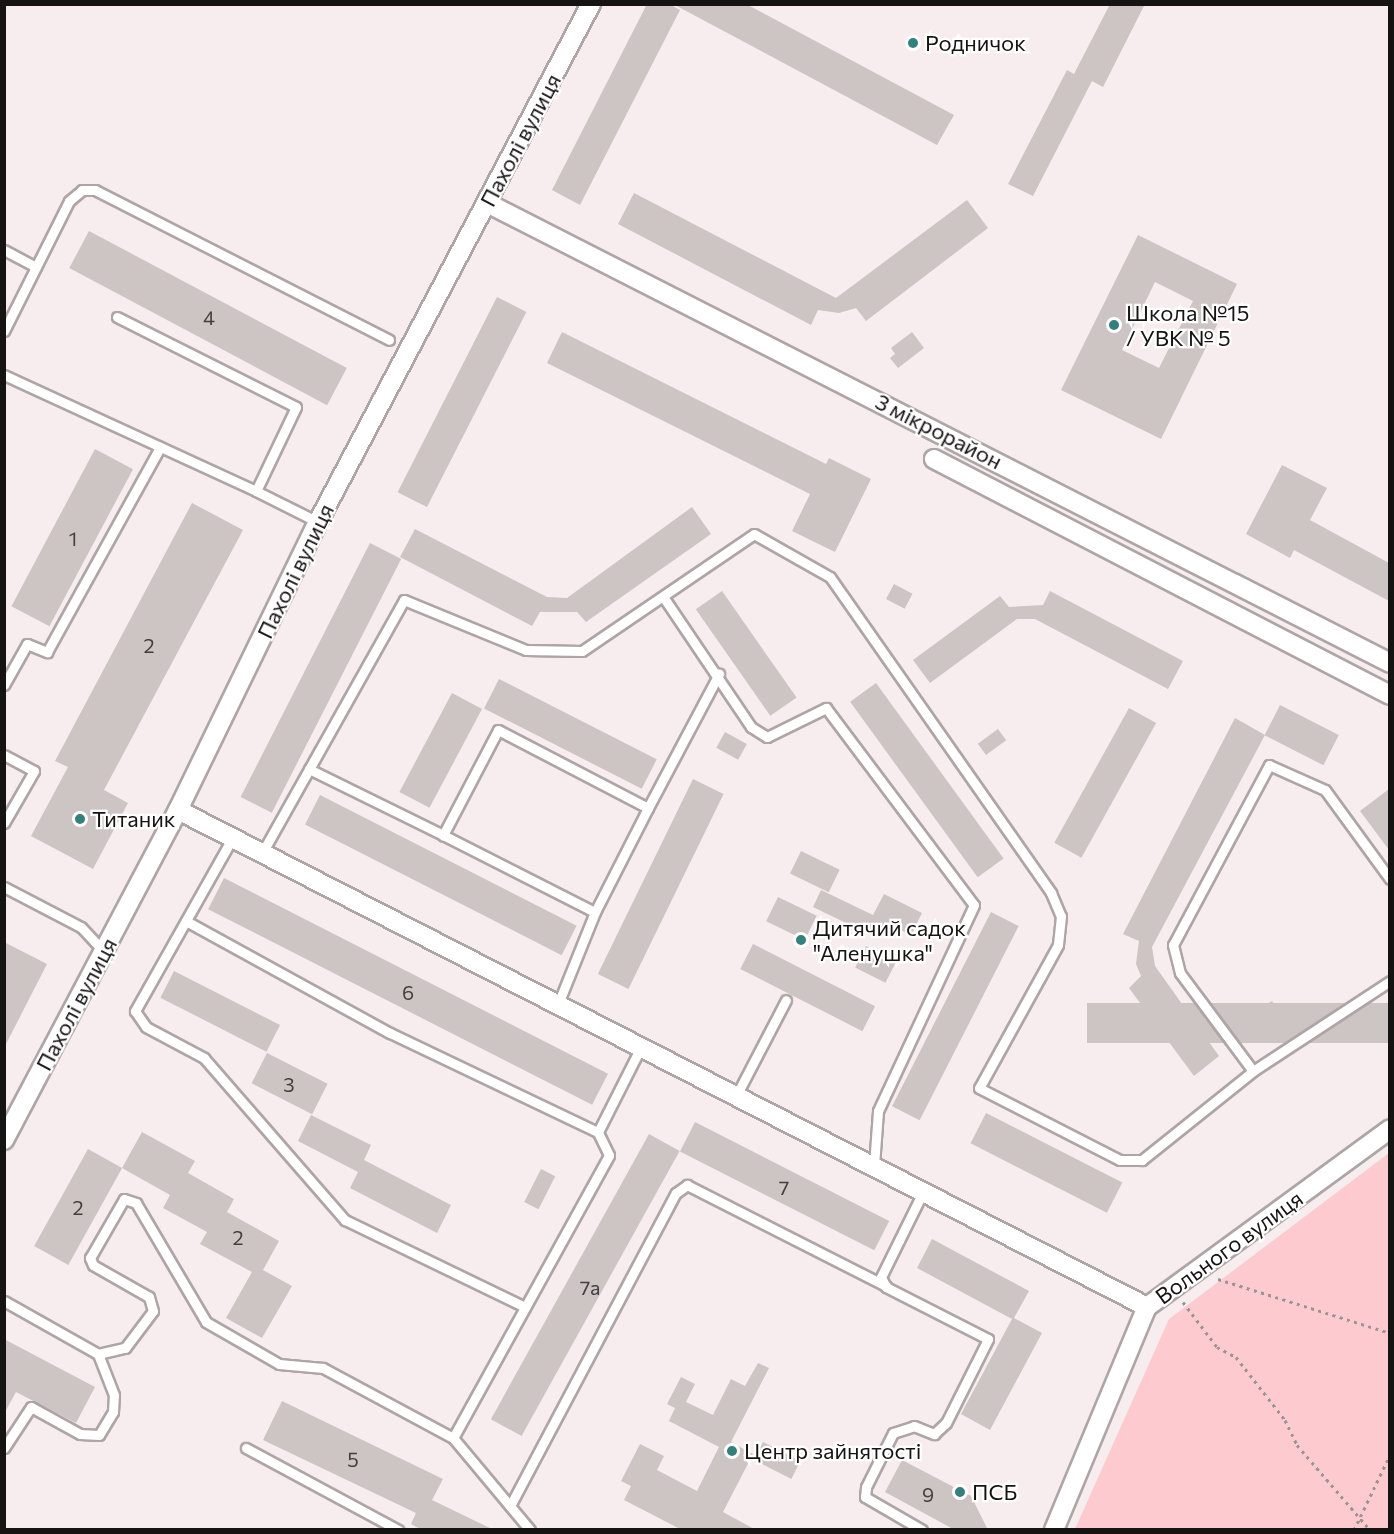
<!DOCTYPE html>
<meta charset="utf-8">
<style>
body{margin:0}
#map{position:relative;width:1394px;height:1534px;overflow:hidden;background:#f7edee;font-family:Commissioner,sans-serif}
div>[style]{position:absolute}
.green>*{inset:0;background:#fdcbcf}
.building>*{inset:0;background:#cdc4c4;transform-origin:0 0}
.path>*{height:3px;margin-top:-1.5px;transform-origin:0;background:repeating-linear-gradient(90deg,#9b9495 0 3px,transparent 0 7.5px)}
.roads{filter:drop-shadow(2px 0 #aea5a5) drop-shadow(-2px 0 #aea5a5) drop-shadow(0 2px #aea5a5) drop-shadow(0 -2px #aea5a5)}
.service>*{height:9px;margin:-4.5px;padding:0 4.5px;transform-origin:4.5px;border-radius:4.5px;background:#fff}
.minor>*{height:18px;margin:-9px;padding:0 9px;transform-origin:9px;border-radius:9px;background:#fff}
.dots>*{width:16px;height:16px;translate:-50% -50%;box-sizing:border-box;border:3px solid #fff;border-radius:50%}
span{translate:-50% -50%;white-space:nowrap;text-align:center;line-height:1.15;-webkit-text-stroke:4.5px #fff;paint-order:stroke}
.number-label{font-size:20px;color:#443f3f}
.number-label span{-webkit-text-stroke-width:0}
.poi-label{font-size:22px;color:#161313}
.left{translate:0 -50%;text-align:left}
.street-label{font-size:22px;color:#161313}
.frame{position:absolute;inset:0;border:6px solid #161313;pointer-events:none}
</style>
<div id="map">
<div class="green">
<i style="clip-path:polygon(1389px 1153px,1389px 1529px,1075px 1529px,1169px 1319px)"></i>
</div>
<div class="building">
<i style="clip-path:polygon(647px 4px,669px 4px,680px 10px,580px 205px,552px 190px)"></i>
<i style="clip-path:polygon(673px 4px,746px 4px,954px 115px,937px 145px)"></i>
<i style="clip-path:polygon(1110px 4px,1145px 4px,1103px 87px,1092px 81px,1033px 196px,1008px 184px,1067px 70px,1074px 74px)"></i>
<i style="clip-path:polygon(634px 193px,836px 298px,967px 200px,988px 228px,866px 321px,856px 308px,839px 313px,818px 310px,811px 325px,618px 224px)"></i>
<i style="left:89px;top:231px;width:292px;height:42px;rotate:28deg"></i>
<i style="clip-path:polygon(evenodd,1138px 235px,1237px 284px,1161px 439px,1061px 390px,1138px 235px,1155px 282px,1193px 301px,1159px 368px,1122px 350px,1155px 282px)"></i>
<i style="left:497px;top:297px;width:33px;height:219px;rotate:27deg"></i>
<i style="clip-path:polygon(562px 332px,826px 464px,829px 458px,871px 479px,835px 552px,792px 531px,810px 494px,547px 363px)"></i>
<i style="clip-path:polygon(912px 332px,924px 348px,898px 368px,890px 358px,895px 354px,891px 348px)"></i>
<i style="left:95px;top:449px;width:43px;height:178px;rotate:28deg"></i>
<i style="clip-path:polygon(1282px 465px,1327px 488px,1310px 520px,1389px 563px,1389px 601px,1294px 550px,1290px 558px,1246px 534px)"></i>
<i style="clip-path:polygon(192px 503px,243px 530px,104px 790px,128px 803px,93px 869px,31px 836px,68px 767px,55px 761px)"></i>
<i style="clip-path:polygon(692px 507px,711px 534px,586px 622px,577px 612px,540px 612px,532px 626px,400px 557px,415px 529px,547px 597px,567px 598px)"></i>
<i style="left:370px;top:543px;width:35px;height:285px;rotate:27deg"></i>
<i style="left:894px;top:584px;width:21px;height:17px;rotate:28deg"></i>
<i style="left:722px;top:591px;width:130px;height:32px;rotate:55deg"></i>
<i style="clip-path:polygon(1050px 591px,1183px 661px,1168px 689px,1035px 619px,1017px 619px,930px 683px,913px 660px,1000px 596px,1009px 607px,1043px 605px)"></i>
<i style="left:499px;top:679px;width:177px;height:33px;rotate:27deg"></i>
<i style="left:876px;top:683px;width:217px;height:32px;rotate:54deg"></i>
<i style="left:452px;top:693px;width:34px;height:112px;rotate:28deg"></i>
<i style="left:1280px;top:705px;width:66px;height:34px;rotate:27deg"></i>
<i style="left:1129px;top:708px;width:31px;height:154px;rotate:29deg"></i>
<i style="clip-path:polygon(1235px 718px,1265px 735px,1152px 947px,1155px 966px,1219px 1056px,1194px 1076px,1129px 988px,1141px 976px,1136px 964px,1139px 941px,1123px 934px)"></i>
<i style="left:998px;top:729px;width:14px;height:25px;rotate:54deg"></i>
<i style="left:725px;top:732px;width:25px;height:18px;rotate:29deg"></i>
<i style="left:693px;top:779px;width:34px;height:217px;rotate:26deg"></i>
<i style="clip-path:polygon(1389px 789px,1389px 850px,1360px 811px)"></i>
<i style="left:320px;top:795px;width:288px;height:33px;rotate:27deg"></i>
<i style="left:801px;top:851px;width:43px;height:25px;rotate:26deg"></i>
<i style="left:224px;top:878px;width:431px;height:35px;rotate:27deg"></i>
<i style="clip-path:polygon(821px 890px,873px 915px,884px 894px,922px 913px,911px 935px,885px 922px,877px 938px,813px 907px)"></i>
<i style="left:778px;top:897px;width:43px;height:27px;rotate:26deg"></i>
<i style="left:991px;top:912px;width:31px;height:218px;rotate:27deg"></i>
<i style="clip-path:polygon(4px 942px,47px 964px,4px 1048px)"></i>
<i style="left:753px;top:944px;width:137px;height:28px;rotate:27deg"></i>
<i style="left:866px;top:946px;width:34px;height:24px;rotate:27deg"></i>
<i style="left:174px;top:971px;width:119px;height:30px;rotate:27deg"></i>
<i style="left:1272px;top:1001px;width:13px;height:25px;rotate:58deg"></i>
<i style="left:1389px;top:1003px;width:40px;height:302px;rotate:90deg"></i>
<i style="left:267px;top:1053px;width:68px;height:34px;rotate:27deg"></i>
<i style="left:986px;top:1113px;width:153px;height:34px;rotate:27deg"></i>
<i style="clip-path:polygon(311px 1115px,371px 1145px,364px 1160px,451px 1205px,437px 1233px,350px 1188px,358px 1172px,298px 1141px)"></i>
<i style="left:695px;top:1122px;width:218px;height:33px;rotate:27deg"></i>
<i style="clip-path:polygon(142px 1132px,195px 1161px,188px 1173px,234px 1199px,227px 1212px,279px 1241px,263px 1270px,292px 1286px,262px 1338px,226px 1318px,252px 1272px,200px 1244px,207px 1232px,163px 1208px,170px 1195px,122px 1168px)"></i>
<i style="left:649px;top:1134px;width:35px;height:326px;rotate:29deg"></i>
<i style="left:88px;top:1149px;width:39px;height:111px;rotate:29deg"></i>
<i style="left:541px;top:1169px;width:16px;height:37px;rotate:27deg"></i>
<i style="clip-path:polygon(932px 1239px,1029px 1291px,1014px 1318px,1042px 1333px,990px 1430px,961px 1414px,1012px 1319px,917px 1268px)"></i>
<i style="clip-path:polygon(4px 1339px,95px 1387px,76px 1423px,16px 1392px,4px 1414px)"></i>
<i style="clip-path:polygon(758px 1363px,769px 1368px,731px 1442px,753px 1454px,723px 1512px,756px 1530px,682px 1530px,624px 1500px,631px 1486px,621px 1481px,640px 1444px,664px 1456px,657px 1470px,697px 1491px,719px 1447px,669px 1421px,675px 1408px,667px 1404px,681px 1377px,695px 1384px,686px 1402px,713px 1415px,731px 1379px,745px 1386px)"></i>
<i style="clip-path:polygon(282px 1401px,443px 1479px,432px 1500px,494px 1530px,422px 1530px,411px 1524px,416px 1513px,263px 1440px)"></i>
<i style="left:763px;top:1442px;width:42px;height:20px;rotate:27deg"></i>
<i style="clip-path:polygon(902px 1460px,971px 1496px,988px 1530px,955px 1530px,885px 1492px)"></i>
</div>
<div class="path">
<i style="left:1218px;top:1279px;width:180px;rotate:17.4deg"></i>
<i style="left:1183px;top:1302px;width:56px;rotate:52.9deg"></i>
<i style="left:1217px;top:1347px;width:21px;rotate:28deg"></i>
<i style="left:1236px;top:1357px;width:80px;rotate:52.1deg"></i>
<i style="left:1285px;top:1420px;width:28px;rotate:64deg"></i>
<i style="left:1297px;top:1445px;width:112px;rotate:49.3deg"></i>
<i style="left:1354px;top:1530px;width:83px;rotate:-64.4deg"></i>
</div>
<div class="roads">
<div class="service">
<i style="left:4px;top:250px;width:36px;rotate:28deg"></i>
<i style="left:117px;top:317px;width:200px;rotate:26.7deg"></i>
<i style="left:296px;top:407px;width:93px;rotate:115.5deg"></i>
<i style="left:256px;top:491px;width:69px;rotate:26.6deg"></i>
<i style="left:4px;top:331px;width:145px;rotate:-63.4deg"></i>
<i style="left:69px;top:201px;width:17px;rotate:-40deg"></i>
<i style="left:82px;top:190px;width:13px"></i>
<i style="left:95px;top:190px;width:330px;rotate:27deg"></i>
<i style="left:4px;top:375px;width:277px;rotate:24.7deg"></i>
<i style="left:664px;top:598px;width:156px;rotate:56deg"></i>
<i style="left:751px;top:727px;width:19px;rotate:32deg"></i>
<i style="left:767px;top:737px;width:66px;rotate:-26.2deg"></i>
<i style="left:826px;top:708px;width:246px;rotate:53.1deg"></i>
<i style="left:974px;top:905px;width:227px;rotate:115deg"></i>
<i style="left:878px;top:1111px;width:55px;rotate:94.2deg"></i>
<i style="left:4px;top:685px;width:47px;rotate:-60.7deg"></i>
<i style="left:27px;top:644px;width:22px;rotate:22deg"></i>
<i style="left:47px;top:652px;width:234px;rotate:-61.1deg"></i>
<i style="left:4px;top:755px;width:34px;rotate:28deg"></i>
<i style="left:34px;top:771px;width:60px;rotate:120deg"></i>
<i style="left:309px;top:769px;width:149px;rotate:26.2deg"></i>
<i style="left:443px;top:835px;width:170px;rotate:26.9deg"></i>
<i style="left:595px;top:912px;width:117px;rotate:-63deg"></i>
<i style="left:648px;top:808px;width:169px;rotate:-152.5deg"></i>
<i style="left:498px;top:730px;width:119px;rotate:117.6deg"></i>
<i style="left:648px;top:808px;width:152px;rotate:-62.1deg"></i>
<i style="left:233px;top:837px;width:200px;rotate:119.4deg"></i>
<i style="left:135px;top:1011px;width:19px;rotate:55deg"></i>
<i style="left:146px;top:1027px;width:66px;rotate:28.1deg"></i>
<i style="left:204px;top:1058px;width:215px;rotate:49deg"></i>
<i style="left:345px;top:1220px;width:200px;rotate:25.8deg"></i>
<i style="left:262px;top:853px;width:290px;rotate:-60.7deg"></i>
<i style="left:404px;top:600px;width:132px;rotate:22.3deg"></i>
<i style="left:526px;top:650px;width:56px;rotate:1deg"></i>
<i style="left:582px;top:651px;width:208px;rotate:-34.2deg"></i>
<i style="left:754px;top:534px;width:87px;rotate:29.5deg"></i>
<i style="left:830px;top:577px;width:386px;rotate:55deg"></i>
<i style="left:1051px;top:893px;width:25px;rotate:67deg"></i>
<i style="left:1061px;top:916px;width:29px;rotate:96deg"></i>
<i style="left:1058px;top:945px;width:163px;rotate:118.9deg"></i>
<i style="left:979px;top:1088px;width:158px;rotate:27.1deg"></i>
<i style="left:1120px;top:1160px;width:22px"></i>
<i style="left:1142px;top:1160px;width:142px;rotate:-38.7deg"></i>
<i style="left:1253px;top:1071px;width:164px;rotate:-33.3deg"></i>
<i style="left:4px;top:887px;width:87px;rotate:27.5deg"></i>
<i style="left:81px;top:927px;width:33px;rotate:47deg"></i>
<i style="left:186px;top:921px;width:233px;rotate:28.8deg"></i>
<i style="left:390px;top:1033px;width:230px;rotate:25.5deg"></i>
<i style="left:558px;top:1004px;width:99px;rotate:-68.1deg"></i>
<i style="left:1253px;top:1071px;width:122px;rotate:-126.7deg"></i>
<i style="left:1180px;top:973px;width:29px;rotate:-104deg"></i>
<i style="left:1173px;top:945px;width:204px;rotate:-61.9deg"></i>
<i style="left:1269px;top:765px;width:61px;rotate:24.1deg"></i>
<i style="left:1325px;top:790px;width:110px;rotate:53.9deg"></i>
<i style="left:736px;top:1096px;width:108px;rotate:-62.5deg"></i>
<i style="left:4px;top:1301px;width:108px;rotate:29.4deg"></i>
<i style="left:98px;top:1354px;width:28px;rotate:-13deg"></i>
<i style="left:125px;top:1348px;width:46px;rotate:-52.9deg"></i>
<i style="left:153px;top:1311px;width:15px;rotate:-106deg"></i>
<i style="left:149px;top:1297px;width:64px;rotate:-150.3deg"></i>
<i style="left:93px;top:1265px;width:8px;rotate:-113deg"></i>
<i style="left:90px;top:1258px;width:68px;rotate:-60deg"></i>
<i style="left:124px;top:1199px;width:13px;rotate:18deg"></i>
<i style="left:136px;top:1203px;width:138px;rotate:59.5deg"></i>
<i style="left:206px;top:1322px;width:84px;rotate:29.9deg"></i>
<i style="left:279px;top:1364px;width:44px;rotate:5.2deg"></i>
<i style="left:323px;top:1368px;width:148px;rotate:28.3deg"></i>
<i style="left:4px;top:1448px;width:49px;rotate:-56.6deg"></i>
<i style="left:31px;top:1407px;width:56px;rotate:28.9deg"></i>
<i style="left:80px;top:1434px;width:19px;rotate:3deg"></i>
<i style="left:99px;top:1435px;width:27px;rotate:-59deg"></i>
<i style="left:113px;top:1412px;width:17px;rotate:-87deg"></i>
<i style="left:114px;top:1395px;width:44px;rotate:-111.3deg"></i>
<i style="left:246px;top:1448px;width:173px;rotate:28.3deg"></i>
<i style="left:510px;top:1506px;width:354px;rotate:-62.1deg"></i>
<i style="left:676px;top:1193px;width:14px;rotate:-36deg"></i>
<i style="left:687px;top:1185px;width:223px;rotate:26.9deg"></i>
<i style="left:530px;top:1530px;width:120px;rotate:-129.9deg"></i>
<i style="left:453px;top:1438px;width:323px;rotate:-61.1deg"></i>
<i style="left:609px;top:1155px;width:25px;rotate:-116deg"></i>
<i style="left:598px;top:1132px;width:95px;rotate:-63.2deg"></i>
<i style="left:922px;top:1530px;width:66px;rotate:-149.9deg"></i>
<i style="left:865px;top:1497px;width:10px;rotate:-84deg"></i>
<i style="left:866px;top:1487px;width:60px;rotate:-63.4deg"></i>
<i style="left:893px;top:1433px;width:22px;rotate:-18deg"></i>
<i style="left:914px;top:1426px;width:22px;rotate:22deg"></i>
<i style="left:934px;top:1434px;width:16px;rotate:-43deg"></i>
<i style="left:946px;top:1423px;width:94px;rotate:-63.4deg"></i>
<i style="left:988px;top:1339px;width:114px;rotate:-153deg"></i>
<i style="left:886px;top:1287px;width:11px;rotate:-117deg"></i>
<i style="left:881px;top:1277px;width:95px;rotate:-63.7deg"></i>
</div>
<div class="minor">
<i style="left:487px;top:203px;width:1013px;rotate:26.99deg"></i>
<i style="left:934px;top:459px;width:513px;rotate:27.36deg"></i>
<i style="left:178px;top:810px;width:1089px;rotate:27.15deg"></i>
<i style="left:4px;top:1140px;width:373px;rotate:-62.2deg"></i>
<i style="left:178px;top:810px;width:320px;rotate:-64.1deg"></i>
<i style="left:318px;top:522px;width:586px;rotate:-62.21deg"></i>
<i style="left:1054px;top:1530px;width:242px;rotate:-67.4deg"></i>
<i style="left:1147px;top:1307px;width:301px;rotate:-36.2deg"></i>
</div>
</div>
<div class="dots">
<i style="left:913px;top:43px;background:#367f7f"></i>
<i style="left:1114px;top:325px;background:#367f7f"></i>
<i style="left:80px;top:819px;background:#367f7f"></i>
<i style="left:801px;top:940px;background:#367f7f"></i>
<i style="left:732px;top:1451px;background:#367f7f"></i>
<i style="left:960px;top:1492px;background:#367f7f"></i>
</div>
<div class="number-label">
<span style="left:209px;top:317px">4</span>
<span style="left:73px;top:538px">1</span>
<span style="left:149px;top:645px">2</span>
<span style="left:408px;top:992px">6</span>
<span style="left:289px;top:1084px">3</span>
<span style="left:784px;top:1187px">7</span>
<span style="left:78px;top:1207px">2</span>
<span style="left:238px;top:1237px">2</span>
<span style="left:590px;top:1287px">7а</span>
<span style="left:353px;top:1459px">5</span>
<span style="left:928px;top:1494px">9</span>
</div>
<div class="poi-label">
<span class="left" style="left:925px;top:43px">Родничок</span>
<span class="left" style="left:1126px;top:325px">Школа №15<br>/ УВК № 5</span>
<span class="left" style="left:92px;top:819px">Титаник</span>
<span class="left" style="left:813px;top:940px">Дитячий садок<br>"Аленушка"</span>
<span class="left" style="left:744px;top:1451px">Центр зайнятості</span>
<span class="left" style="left:972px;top:1492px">ПСБ</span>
</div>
<div class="street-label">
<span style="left:520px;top:140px;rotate:-62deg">Пахолі вулиця</span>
<span style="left:939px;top:431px;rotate:27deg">3 мікрорайон</span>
<span style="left:295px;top:571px;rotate:-64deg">Пахолі вулиця</span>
<span style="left:76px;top:1004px;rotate:-62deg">Пахолі вулиця</span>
<span style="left:1229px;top:1247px;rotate:-36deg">Вольного вулиця</span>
</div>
<div class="frame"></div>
</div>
